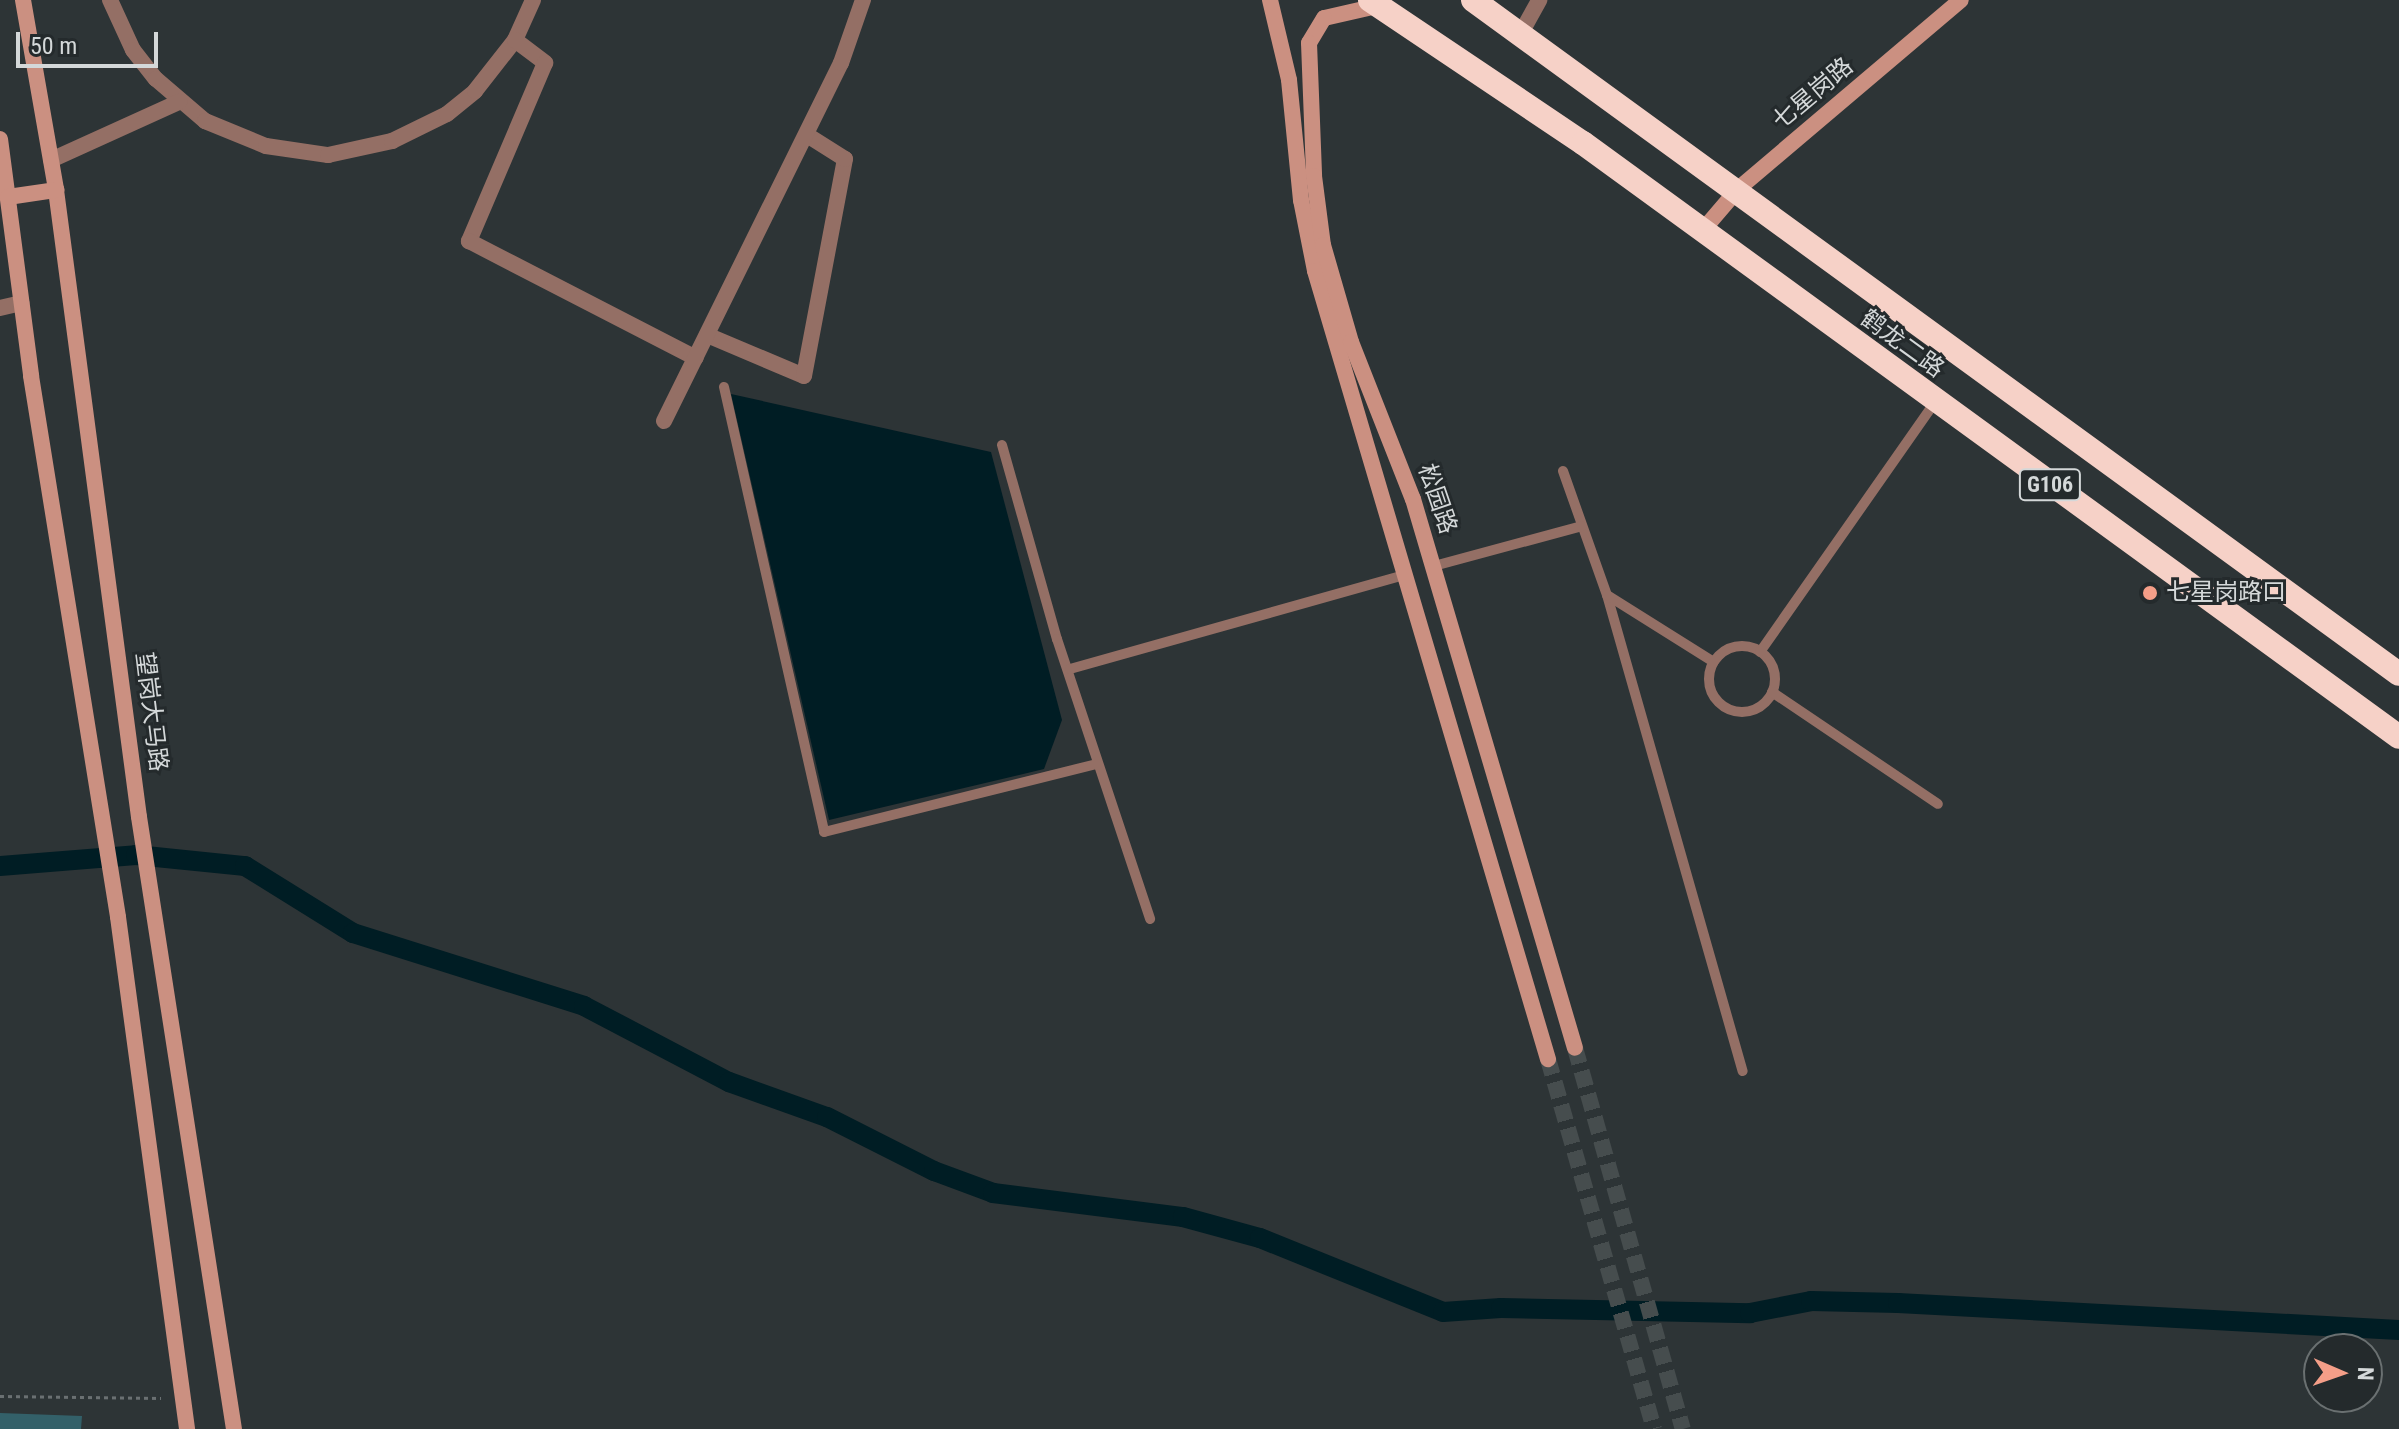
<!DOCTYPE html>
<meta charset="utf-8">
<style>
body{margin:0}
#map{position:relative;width:2399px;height:1429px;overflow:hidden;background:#2d3436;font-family:"Roboto Condensed","Noto Sans SC",sans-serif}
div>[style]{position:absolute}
.water>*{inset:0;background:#001d24}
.canal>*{height:20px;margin:-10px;padding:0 10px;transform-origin:10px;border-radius:10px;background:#001d24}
.building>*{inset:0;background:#336069}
.secondary-tunnel>*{height:16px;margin-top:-8px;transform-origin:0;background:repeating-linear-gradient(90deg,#464d4e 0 16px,transparent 0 24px)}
.path>*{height:3px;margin-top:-1.5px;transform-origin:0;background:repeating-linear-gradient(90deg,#6a7072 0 4px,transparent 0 8px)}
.lane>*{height:10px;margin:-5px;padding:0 5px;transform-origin:5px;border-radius:5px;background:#946f65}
.lane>.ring{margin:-5px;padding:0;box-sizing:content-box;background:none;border:10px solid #946f65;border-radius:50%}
.street>*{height:16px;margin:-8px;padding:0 8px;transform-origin:8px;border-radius:8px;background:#946f65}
.secondary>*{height:16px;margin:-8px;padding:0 8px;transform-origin:8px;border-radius:8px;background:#cb9081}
.highway>*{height:24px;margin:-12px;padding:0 12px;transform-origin:12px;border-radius:12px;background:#f6d1c7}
.dots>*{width:22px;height:22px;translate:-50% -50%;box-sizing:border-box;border:4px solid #242a2c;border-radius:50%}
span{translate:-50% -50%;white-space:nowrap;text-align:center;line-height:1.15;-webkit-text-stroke:6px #242a2c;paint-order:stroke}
.shield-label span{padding:2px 6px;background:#242a2c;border:2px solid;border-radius:6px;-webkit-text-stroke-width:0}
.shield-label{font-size:22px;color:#d4d8d9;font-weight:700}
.street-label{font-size:24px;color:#d4d8d9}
.poi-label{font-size:24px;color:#d4d8d9}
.left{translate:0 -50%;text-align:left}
.north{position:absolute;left:2303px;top:1333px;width:80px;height:80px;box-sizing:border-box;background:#242a2c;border:2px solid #6a7071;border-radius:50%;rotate:92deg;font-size:22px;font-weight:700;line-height:32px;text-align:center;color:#d4d8d9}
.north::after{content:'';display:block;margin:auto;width:28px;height:36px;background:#f49e88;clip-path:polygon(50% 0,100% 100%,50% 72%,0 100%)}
.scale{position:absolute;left:16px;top:32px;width:142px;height:36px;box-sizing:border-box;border:4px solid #d4d8d9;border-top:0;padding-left:10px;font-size:24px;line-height:28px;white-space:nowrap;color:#d4d8d9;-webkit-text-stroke:6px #242a2c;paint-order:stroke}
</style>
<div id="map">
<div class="water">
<i style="clip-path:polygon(731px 394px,991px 452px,1062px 720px,1044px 769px,829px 820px)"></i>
</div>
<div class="canal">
<i style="left:0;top:866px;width:136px;rotate:-4.6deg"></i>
<i style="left:136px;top:855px;width:110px;rotate:5.8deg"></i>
<i style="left:245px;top:866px;width:127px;rotate:31.8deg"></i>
<i style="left:353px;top:933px;width:242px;rotate:17.5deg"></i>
<i style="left:584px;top:1006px;width:164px;rotate:27.7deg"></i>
<i style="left:729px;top:1082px;width:104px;rotate:19.7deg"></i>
<i style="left:827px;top:1117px;width:120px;rotate:26.8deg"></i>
<i style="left:934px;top:1171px;width:63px;rotate:20.4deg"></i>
<i style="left:993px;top:1193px;width:192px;rotate:7.2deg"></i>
<i style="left:1183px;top:1217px;width:80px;rotate:15.3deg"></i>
<i style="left:1260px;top:1238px;width:197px;rotate:22deg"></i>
<i style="left:1443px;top:1312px;width:58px;rotate:-3.9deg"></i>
<i style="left:1501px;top:1308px;width:249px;rotate:1.2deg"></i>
<i style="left:1750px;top:1313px;width:62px;rotate:-11.1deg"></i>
<i style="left:1811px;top:1301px;width:87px;rotate:1.3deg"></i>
<i style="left:1898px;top:1303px;width:502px;rotate:3.08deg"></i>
</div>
<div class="building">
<i style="clip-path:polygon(0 1413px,82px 1416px,81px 1429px,0 1429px)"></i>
</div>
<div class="secondary-tunnel">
<i style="left:1575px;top:1048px;width:396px;rotate:74.2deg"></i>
<i style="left:1548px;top:1059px;width:385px;rotate:74deg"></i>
</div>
<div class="path">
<i style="left:0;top:1396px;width:161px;rotate:0.7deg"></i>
</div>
<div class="lane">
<i style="left:724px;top:387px;width:456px;rotate:77.3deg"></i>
<i style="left:824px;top:832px;width:281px;rotate:-14deg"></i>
<i style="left:1002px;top:445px;width:202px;rotate:74.2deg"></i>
<i style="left:1057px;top:639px;width:295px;rotate:71.6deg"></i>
<i style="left:1563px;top:471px;width:132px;rotate:70.5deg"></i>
<i style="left:1607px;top:595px;width:495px;rotate:74.1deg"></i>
<i style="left:1434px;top:566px;width:153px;rotate:-15.1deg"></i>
<i style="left:1607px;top:595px;width:126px;rotate:32.1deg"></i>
<i class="ring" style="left:1709px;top:646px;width:56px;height:56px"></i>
<i style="left:1760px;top:652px;width:305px;rotate:-55deg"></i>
<i style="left:1070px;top:669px;width:350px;rotate:-15.7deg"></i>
<i style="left:1772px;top:692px;width:200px;rotate:34deg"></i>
</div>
<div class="street">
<i style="left:110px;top:0;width:55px;rotate:65.3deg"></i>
<i style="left:133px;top:50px;width:37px;rotate:52deg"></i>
<i style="left:156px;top:79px;width:65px;rotate:40.6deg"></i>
<i style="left:205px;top:121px;width:66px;rotate:22.3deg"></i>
<i style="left:266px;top:146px;width:63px;rotate:8.3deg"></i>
<i style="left:328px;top:155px;width:66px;rotate:-12.3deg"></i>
<i style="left:392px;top:141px;width:61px;rotate:-26.1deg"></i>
<i style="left:447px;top:114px;width:36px;rotate:-39deg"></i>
<i style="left:475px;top:91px;width:65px;rotate:-51.9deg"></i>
<i style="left:515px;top:40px;width:44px;rotate:-65.8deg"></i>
<i style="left:1521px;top:33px;width:38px;rotate:-61deg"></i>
<i style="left:515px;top:40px;width:38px;rotate:37deg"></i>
<i style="left:545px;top:63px;width:194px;rotate:113.1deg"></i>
<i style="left:469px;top:241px;width:255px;rotate:27.3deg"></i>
<i style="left:51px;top:160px;width:141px;rotate:-24.4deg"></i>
<i style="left:0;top:308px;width:22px;rotate:-13deg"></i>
<i style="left:707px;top:335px;width:105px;rotate:22.9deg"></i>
<i style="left:804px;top:376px;width:221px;rotate:-79.3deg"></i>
<i style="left:845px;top:159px;width:45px;rotate:-147.7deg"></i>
<i style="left:664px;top:421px;width:399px;rotate:-63.7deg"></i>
<i style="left:841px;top:63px;width:67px;rotate:-70.8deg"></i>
</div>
<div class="secondary">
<i style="left:23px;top:0;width:193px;rotate:80.1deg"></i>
<i style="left:56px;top:190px;width:632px;rotate:82.46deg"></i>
<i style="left:139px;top:817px;width:619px;rotate:81.18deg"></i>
<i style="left:1270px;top:0;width:82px;rotate:76.6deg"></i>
<i style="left:1289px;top:80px;width:121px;rotate:84.3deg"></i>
<i style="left:1301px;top:200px;width:72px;rotate:78.8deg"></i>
<i style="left:1315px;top:271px;width:822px;rotate:73.53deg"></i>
<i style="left:1377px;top:6px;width:54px;rotate:167.2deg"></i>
<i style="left:1324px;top:18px;width:29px;rotate:121deg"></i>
<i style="left:1309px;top:43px;width:133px;rotate:87.8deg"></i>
<i style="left:1314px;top:176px;width:70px;rotate:82.6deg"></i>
<i style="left:1323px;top:245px;width:101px;rotate:73.9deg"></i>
<i style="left:1351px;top:342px;width:169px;rotate:68.5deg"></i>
<i style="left:1413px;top:499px;width:572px;rotate:73.56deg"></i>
<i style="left:0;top:139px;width:239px;rotate:82.5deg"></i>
<i style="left:31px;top:376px;width:548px;rotate:80.86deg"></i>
<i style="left:118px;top:917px;width:517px;rotate:82.32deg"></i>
<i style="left:8px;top:197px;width:49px;rotate:-8.3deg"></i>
<i style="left:1703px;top:230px;width:54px;rotate:-49.5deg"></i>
<i style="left:1738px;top:189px;width:292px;rotate:-40.3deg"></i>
</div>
<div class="highway">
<i style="left:1370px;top:0;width:257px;rotate:33.9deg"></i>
<i style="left:1583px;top:143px;width:1009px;rotate:36.05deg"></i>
<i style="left:1473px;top:0;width:1145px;rotate:36.05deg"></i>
</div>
<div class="dots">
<i style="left:2150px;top:593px;background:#f49e88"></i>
</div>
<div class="shield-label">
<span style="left:2050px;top:485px">G106</span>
</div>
<div class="street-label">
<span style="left:1813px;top:94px;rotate:-40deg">七星岗路</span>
<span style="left:1902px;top:344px;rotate:36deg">鹤龙二路</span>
<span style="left:1437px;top:499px;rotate:71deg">松园路</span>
<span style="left:151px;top:712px;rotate:83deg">望岗大马路</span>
</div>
<div class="poi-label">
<span class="left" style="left:2166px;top:593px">七星岗路口</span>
</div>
<div class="north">N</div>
<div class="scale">50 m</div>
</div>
